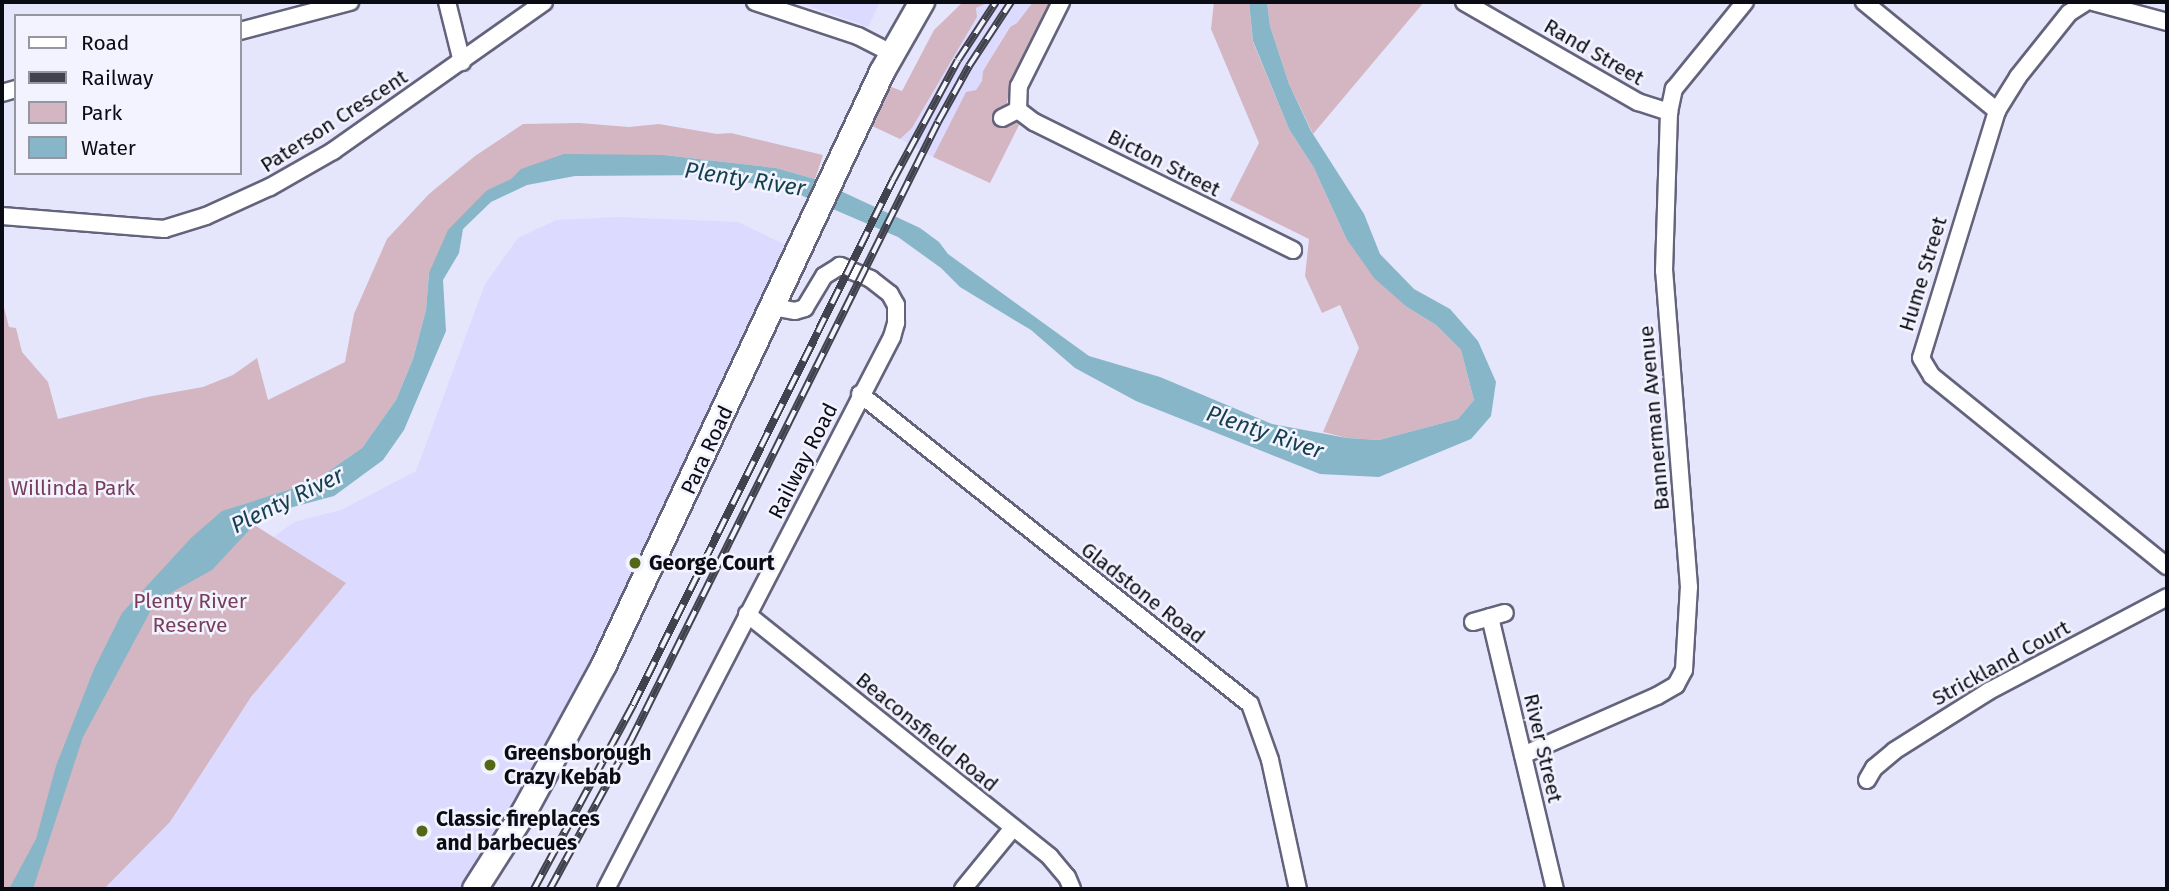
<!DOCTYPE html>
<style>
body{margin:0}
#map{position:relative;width:2169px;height:891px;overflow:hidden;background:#e5e5fb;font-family:"Fira Sans",sans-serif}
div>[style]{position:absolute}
.built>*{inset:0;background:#dcdbff}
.green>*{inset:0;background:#d4b6c2}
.water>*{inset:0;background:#86b6c7}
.roads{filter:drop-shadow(2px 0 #64637c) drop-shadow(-2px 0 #64637c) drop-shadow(0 2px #64637c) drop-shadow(0 -2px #64637c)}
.minor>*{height:16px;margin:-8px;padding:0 8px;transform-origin:8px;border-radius:8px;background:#fff}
.primary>*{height:24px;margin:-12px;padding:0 12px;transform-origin:12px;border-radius:12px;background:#fff}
.rail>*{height:8px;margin-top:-4px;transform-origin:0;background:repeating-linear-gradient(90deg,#f3f3ff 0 16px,#42424e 0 32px);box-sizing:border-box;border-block:2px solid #42424e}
.dots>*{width:19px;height:19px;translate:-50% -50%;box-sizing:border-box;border:4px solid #f3f3ff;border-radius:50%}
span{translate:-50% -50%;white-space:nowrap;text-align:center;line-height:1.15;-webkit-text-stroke:5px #f3f3ff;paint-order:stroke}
.street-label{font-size:21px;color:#0b0b14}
.park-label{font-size:21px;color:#783e59}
.poi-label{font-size:21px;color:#0b0b14;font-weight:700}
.left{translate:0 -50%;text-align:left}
.water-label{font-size:23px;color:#143f4c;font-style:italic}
.frame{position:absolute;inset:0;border:4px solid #0b0b14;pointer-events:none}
.legend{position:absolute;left:14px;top:14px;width:228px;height:161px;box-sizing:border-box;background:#f3f3ff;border:2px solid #9696a1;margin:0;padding:9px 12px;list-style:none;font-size:21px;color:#0b0b14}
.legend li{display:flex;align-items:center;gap:14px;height:35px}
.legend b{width:35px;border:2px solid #9696a1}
</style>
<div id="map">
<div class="built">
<i style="clip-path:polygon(798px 2px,880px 2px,868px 27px)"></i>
<i style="clip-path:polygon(989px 2px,1033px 2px,1017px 23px,1009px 27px,983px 71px,982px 81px,976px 90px,966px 92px,933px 157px,900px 139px,912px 128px,977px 17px,976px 8px)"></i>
<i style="clip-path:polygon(617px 217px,738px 222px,788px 246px,594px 654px,519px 793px,459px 889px,104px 889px,170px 822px,251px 697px,345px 584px,272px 538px,294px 522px,341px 510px,416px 471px,485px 284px,518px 238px,556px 220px)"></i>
</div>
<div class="green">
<i style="clip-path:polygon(963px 2px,989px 2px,976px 8px,977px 17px,912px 128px,900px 139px,872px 126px,889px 86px,902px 91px,934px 30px)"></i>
<i style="clip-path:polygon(1033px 2px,1052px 2px,1010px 87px,1006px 108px,1021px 121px,990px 183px,933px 157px,966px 92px,976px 90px,982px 81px,983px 71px,1010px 27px,1017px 23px)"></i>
<i style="clip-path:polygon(1214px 2px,1249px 2px,1253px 42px,1289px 129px,1314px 168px,1346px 238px,1407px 307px,1436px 325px,1461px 350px,1474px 400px,1458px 419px,1379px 440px,1347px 438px,1323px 432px,1359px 348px,1340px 305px,1322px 313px,1305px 276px,1309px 239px,1230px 200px,1259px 143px,1211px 29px)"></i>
<i style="clip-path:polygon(1267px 2px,1424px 2px,1313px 134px,1289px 84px,1270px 26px)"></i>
<i style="clip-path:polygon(579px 123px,629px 127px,659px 124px,717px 134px,731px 133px,823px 155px,815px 179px,776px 168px,664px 155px,522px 169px,512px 179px,487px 190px,429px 273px,426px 310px,413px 359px,396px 400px,362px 448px,313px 482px,229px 509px,346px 583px,251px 697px,170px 822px,104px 889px,2px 889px,2px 300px,9px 327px,16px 328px,22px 352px,48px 382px,58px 419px,147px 397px,203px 387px,233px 375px,257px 358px,268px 400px,345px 362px,354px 314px,387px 239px,429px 194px,475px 156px,523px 124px)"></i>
</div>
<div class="water">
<i style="clip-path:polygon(1249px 2px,1267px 2px,1270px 26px,1289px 84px,1311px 131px,1364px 214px,1380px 254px,1414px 289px,1450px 309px,1478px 341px,1496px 382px,1491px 416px,1471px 439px,1379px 477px,1320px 474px,1136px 401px,1075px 368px,1031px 330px,960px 287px,941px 268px,898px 237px,791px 191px,709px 175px,575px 176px,527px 185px,491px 202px,463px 229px,459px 253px,443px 280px,446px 331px,404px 430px,383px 460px,334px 496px,278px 511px,254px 525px,212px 570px,174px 591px,151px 610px,83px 737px,33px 889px,9px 889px,36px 839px,56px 766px,94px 669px,122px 613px,191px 538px,222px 511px,313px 482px,362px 448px,396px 400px,413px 359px,426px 310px,429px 273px,448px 230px,487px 190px,511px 179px,521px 169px,564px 154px,664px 155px,776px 168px,815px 179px,920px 228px,939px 242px,948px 254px,1089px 356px,1160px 377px,1272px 424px,1347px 438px,1379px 440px,1458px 419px,1474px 400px,1461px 350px,1436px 325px,1407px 307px,1374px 278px,1346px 238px,1314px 168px,1289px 129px,1253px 41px)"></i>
</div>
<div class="roads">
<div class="minor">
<i style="left:447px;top:2px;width:62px;rotate:76deg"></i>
<i style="left:755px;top:2px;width:108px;rotate:18.3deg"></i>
<i style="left:858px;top:36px;width:37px;rotate:27deg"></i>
<i style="left:1464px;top:2px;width:201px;rotate:29.9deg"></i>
<i style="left:1638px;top:102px;width:33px;rotate:18deg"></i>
<i style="left:1864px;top:2px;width:172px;rotate:39.3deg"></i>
<i style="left:2086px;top:2px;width:20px;rotate:147deg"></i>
<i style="left:2069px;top:13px;width:82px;rotate:128.6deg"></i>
<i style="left:2018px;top:77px;width:40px;rotate:122deg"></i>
<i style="left:1997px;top:111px;width:258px;rotate:107.1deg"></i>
<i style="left:1921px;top:358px;width:21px;rotate:59deg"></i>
<i style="left:1932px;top:376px;width:302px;rotate:39deg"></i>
<i style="left:2093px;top:2px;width:77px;rotate:15.1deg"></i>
<i style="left:240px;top:31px;width:114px;rotate:-14.8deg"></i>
<i style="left:2px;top:93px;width:15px;rotate:-16deg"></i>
<i style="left:1018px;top:110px;width:20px;rotate:37deg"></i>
<i style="left:1034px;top:122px;width:289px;rotate:26.3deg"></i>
<i style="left:1018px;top:110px;width:24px;rotate:-88deg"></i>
<i style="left:1019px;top:86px;width:94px;rotate:-63.4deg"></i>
<i style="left:1002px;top:118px;width:18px;rotate:-27deg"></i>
<i style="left:2px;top:216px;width:163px;rotate:4.6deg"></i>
<i style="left:164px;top:229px;width:44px;rotate:-17.2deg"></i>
<i style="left:206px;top:216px;width:70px;rotate:-24.4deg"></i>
<i style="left:270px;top:187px;width:73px;rotate:-29.7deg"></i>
<i style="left:333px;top:151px;width:258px;rotate:-35.2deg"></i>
<i style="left:860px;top:394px;width:498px;rotate:38.5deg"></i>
<i style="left:1250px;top:704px;width:59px;rotate:70.3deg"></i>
<i style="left:1270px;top:760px;width:132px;rotate:77.8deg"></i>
<i style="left:747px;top:614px;width:388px;rotate:38.7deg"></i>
<i style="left:1050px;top:857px;width:26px;rotate:50deg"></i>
<i style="left:1067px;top:877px;width:13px;rotate:67deg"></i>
<i style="left:1490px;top:617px;width:280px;rotate:76.6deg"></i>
<i style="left:1473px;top:622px;width:33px;rotate:-16deg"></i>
<i style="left:1523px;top:755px;width:146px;rotate:-23.8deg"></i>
<i style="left:1657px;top:696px;width:22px;rotate:-30deg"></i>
<i style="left:1676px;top:685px;width:17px;rotate:-62deg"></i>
<i style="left:1684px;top:670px;width:83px;rotate:-86.6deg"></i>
<i style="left:1689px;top:587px;width:317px;rotate:-94.5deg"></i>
<i style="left:1664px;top:271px;width:159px;rotate:-88.2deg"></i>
<i style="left:1669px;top:112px;width:24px;rotate:-78deg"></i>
<i style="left:1674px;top:89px;width:112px;rotate:-50.8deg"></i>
<i style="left:1867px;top:780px;width:14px;rotate:-60deg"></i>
<i style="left:1874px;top:768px;width:26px;rotate:-40deg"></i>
<i style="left:1894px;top:751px;width:112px;rotate:-32.3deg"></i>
<i style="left:1989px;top:691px;width:201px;rotate:-27.8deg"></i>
<i style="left:606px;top:889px;width:622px;rotate:-62.61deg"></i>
<i style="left:892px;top:337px;width:15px;rotate:-74deg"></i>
<i style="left:896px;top:323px;width:18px;rotate:-90deg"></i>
<i style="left:896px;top:305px;width:13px;rotate:-119deg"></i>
<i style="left:890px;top:294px;width:24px;rotate:-142deg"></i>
<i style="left:871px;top:279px;width:34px;rotate:-157deg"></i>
<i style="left:840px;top:266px;width:19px;rotate:148deg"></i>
<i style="left:824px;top:276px;width:37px;rotate:121deg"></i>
<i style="left:805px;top:308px;width:10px;rotate:163deg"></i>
<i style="left:795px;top:311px;width:22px;rotate:-170deg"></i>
<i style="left:963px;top:889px;width:79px;rotate:-50.7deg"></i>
</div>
<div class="primary">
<i style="left:475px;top:889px;width:91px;rotate:-57.5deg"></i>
<i style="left:524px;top:812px;width:167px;rotate:-61.4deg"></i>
<i style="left:604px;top:665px;width:655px;rotate:-64.88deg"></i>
<i style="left:882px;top:72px;width:81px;rotate:-60.3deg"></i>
</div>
</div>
<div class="rail">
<i style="left:534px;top:889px;width:209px;rotate:-61.7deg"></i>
<i style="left:633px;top:705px;width:586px;rotate:-63.65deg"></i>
<i style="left:893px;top:180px;width:136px;rotate:-61.6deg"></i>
<i style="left:958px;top:60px;width:69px;rotate:-56.8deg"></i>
<i style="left:550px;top:889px;width:170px;rotate:-61.5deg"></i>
<i style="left:631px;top:740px;width:690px;rotate:-63.58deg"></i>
<i style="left:938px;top:122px;width:64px;rotate:-61deg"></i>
<i style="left:969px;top:66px;width:77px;rotate:-56.7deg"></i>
</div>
<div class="dots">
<i style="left:635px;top:563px;background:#536816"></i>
<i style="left:490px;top:765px;background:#536816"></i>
<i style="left:422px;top:831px;background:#536816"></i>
</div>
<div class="street-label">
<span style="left:1594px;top:52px;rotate:30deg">Rand Street</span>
<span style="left:334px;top:121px;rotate:-33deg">Paterson Crescent</span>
<span style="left:1164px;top:163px;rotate:27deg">Bicton Street</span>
<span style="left:1923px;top:274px;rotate:-73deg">Hume Street</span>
<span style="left:1654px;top:418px;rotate:-95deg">Bannerman Avenue</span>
<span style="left:707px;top:450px;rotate:-65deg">Para Road</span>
<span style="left:803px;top:461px;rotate:-63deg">Railway Road</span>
<span style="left:1143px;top:593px;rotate:38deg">Gladstone Road</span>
<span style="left:2001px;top:663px;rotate:-29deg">Strickland Court</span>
<span style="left:927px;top:732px;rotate:39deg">Beaconsfield Road</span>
<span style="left:1543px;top:748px;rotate:77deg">River Street</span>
</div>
<div class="park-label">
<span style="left:73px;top:488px">Willinda Park</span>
<span style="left:190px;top:613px">Plenty River<br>Reserve</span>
</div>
<div class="poi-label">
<span class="left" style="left:649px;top:563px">George Court</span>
<span class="left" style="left:504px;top:765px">Greensborough<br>Crazy Kebab</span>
<span class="left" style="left:436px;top:831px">Classic fireplaces<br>and barbecues</span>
</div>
<div class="water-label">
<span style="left:745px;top:179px;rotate:9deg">Plenty River</span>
<span style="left:1265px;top:432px;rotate:19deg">Plenty River</span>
<span style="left:287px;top:500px;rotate:-26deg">Plenty River</span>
</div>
<div class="frame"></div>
<ul class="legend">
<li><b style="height:9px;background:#fff"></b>Road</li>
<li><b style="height:9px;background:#42424e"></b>Railway</li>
<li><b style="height:19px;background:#d4b6c2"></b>Park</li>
<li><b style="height:19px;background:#86b6c7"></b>Water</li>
</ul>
</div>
